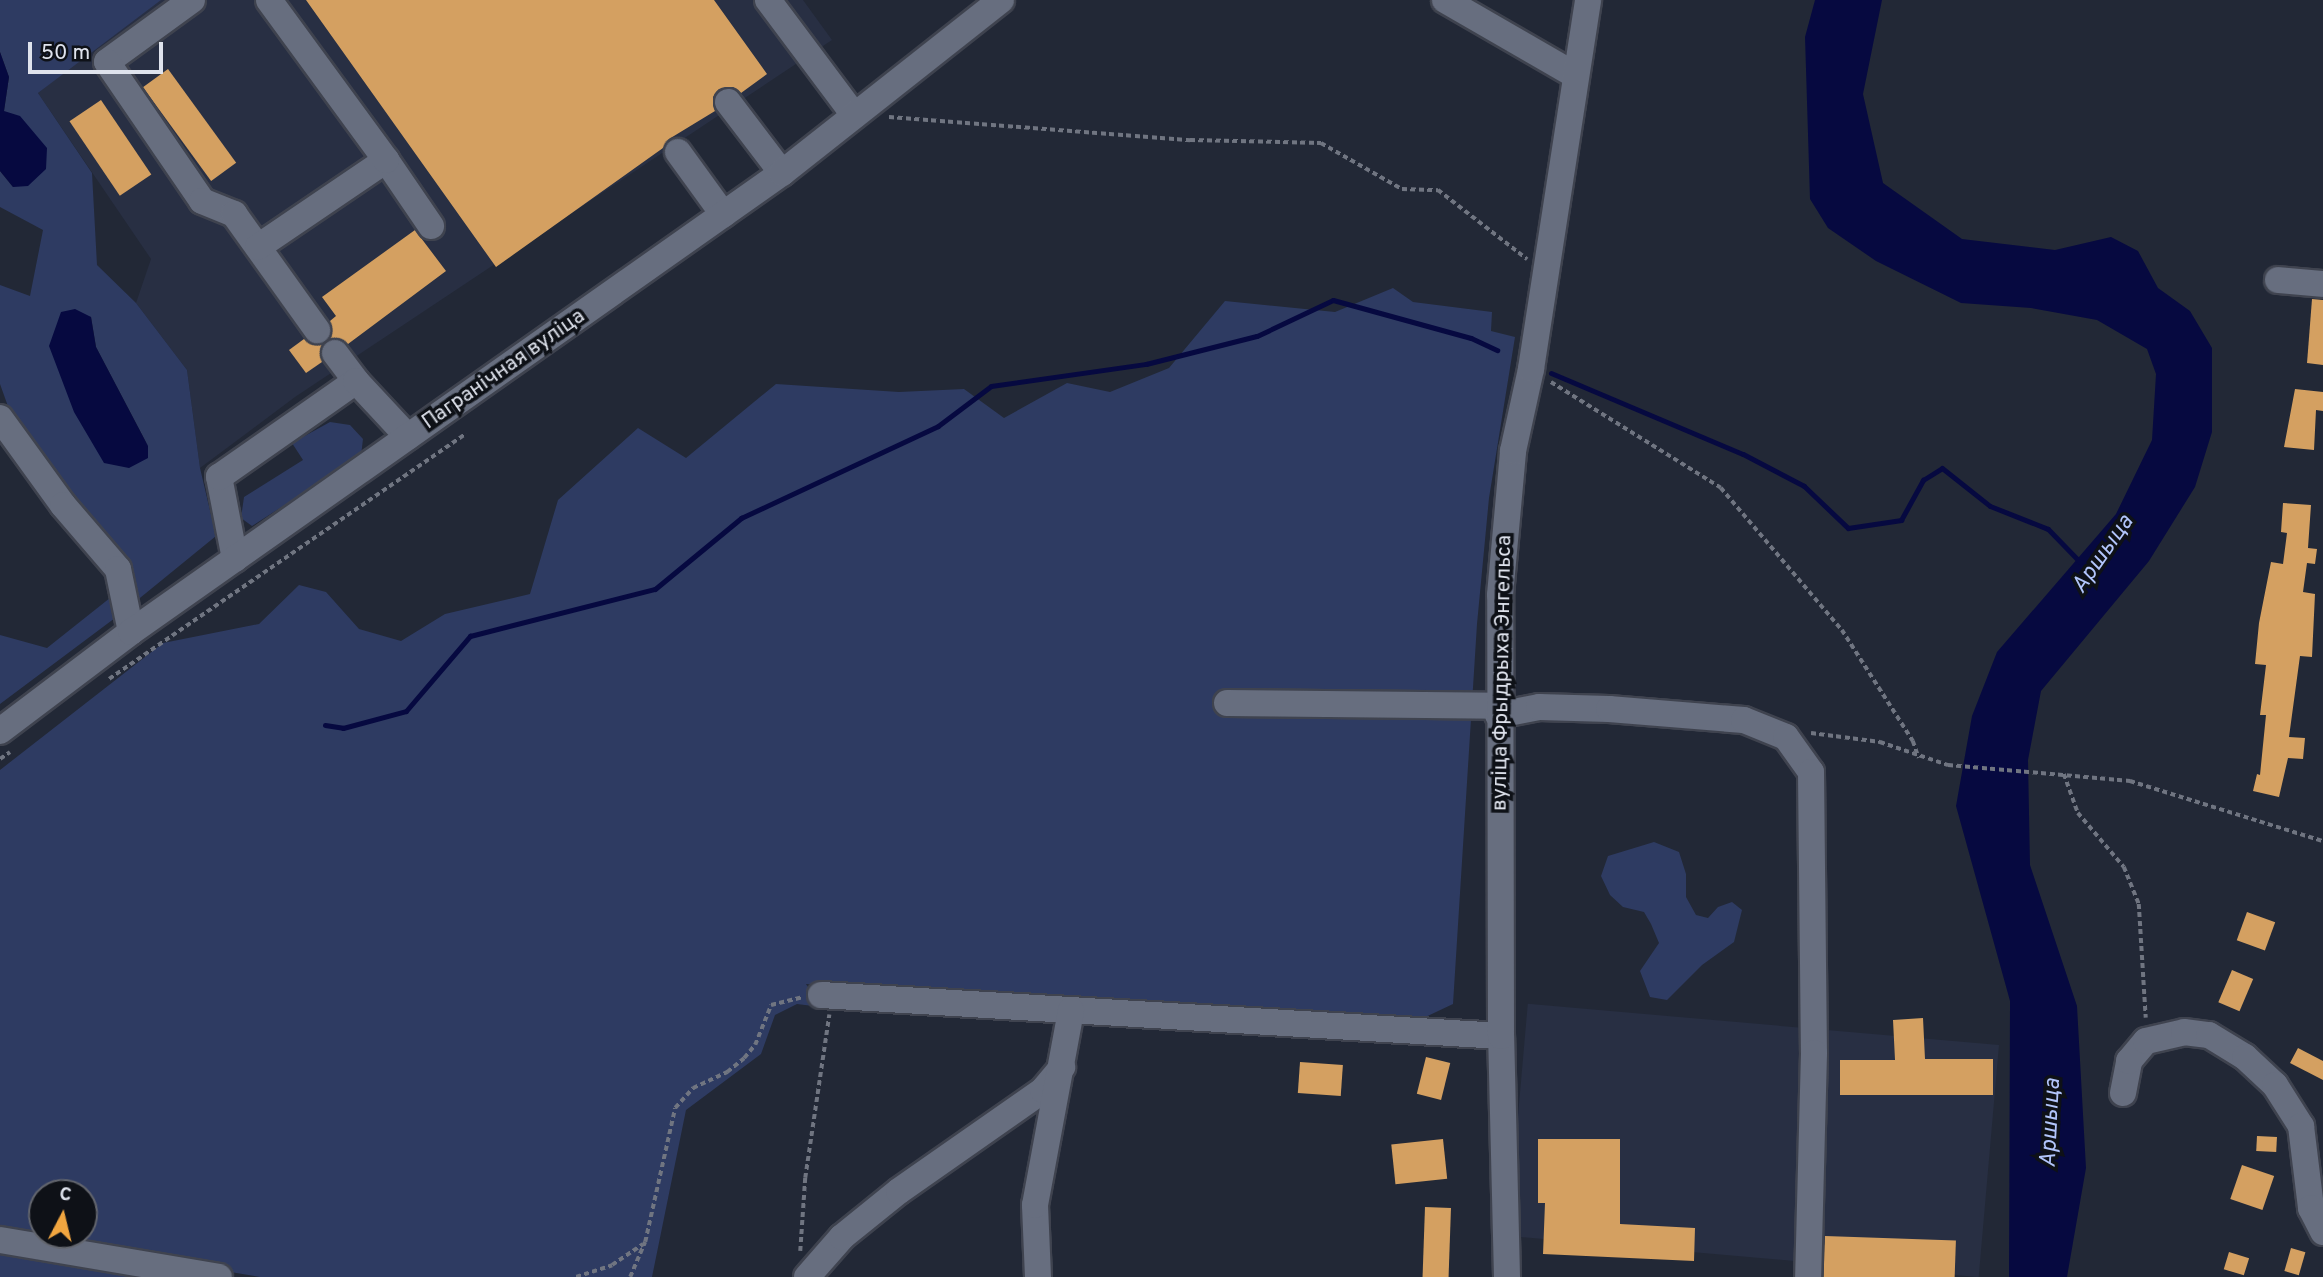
<!DOCTYPE html>
<meta charset="utf-8">
<style>
body{margin:0}
#map{position:relative;width:2323px;height:1277px;overflow:hidden;background:#222836;font-family:Overpass,sans-serif}
div>[style]{position:absolute}
.built>*{inset:0;background:#282f43;transform-origin:0 0}
.green>*{inset:0;background:#2e3b62}
.water>*{inset:0;background:#060940}
.stream>*{height:5px;margin:-2.5px;padding:0 2.5px;transform-origin:2.5px;border-radius:2.5px;background:#060940}
.building>*{inset:0;background:#d4a061;transform-origin:0 0}
.path>*{height:3.5px;margin-top:-1.75px;transform-origin:0;background:repeating-linear-gradient(90deg,#707581 0 5px,transparent 0 8.5px)}
.roads{filter:drop-shadow(2px 0 #3f434f) drop-shadow(-2px 0 #3f434f) drop-shadow(0 2px #3f434f) drop-shadow(0 -2px #3f434f)}
.minor>*{height:26px;margin:-13px;padding:0 13px;transform-origin:13px;border-radius:13px;background:#676e7f}
span{translate:-50% -50%;white-space:nowrap;text-align:center;line-height:1.15;-webkit-text-stroke:7px #0e1117;paint-order:stroke}
.street-label{font-size:21px;color:#dfe3ed}
.water-label{font-size:23px;color:#b2c5fb;font-style:italic}
.north{position:absolute;left:28px;top:1179px;width:70px;height:70px;box-sizing:border-box;background:#0e1117;border:2px solid #62656d;border-radius:50%;rotate:7deg;font-size:19px;font-weight:700;line-height:28px;text-align:center;color:#dfe3ed}
.north::after{content:'';display:block;margin:auto;width:24px;height:32px;background:#f1a640;clip-path:polygon(50% 0,100% 100%,50% 72%,0 100%)}
.scale{position:absolute;left:28px;top:42px;width:135px;height:32px;box-sizing:border-box;border:4px solid #dfe3ed;border-top:0;padding-left:9px;font-size:21px;line-height:24px;white-space:nowrap;color:#dfe3ed;-webkit-text-stroke:5px #0e1117;paint-order:stroke}
</style>
<div id="map">
<div class="built">
<i style="clip-path:polygon(153px 0,803px 0,832px 40px,295px 397px,200px 468px,187px 370px,136px 303px,151px 259px,38px 93px)"></i>
<i style="left:1999px;top:1045px;width:233px;height:473px;rotate:95deg"></i>
</div>
<div class="green">
<i style="clip-path:polygon(evenodd,0 0,161px 0,38px 93px,92px 173px,97px 265px,136px 303px,187px 370px,200px 468px,216px 536px,135px 602px,125px 564px,10px 412px,0 384px,0 285px,30px 296px,43px 230px,0 207px,0 171px,13px 187px,4px 111px,9px 77px,0 52px,0 0,61px 312px,91px 317px,96px 347px,148px 446px,61px 312px)"></i>
<i style="clip-path:polygon(evenodd,1393px 288px,1413px 302px,1492px 312px,1491px 331px,1515px 337px,1489px 498px,1477px 624px,1453px 1004px,1417px 1021px,806px 984px,821px 1007px,797px 1004px,775px 1015px,761px 1054px,686px 1110px,652px 1277px,260px 1277px,0 1233px,0 770px,163px 643px,259px 624px,299px 585px,326px 592px,359px 629px,401px 641px,445px 614px,530px 594px,558px 500px,638px 428px,686px 458px,776px 384px,899px 392px,964px 389px,1004px 418px,1067px 383px,1110px 392px,1169px 368px,1225px 301px,1335px 312px,1393px 288px,42px 1193px,84px 1193px,84px 1235px,42px 1235px,42px 1193px)"></i>
<i style="clip-path:polygon(330px 422px,350px 425px,363px 439px,361px 456px,252px 526px,241px 518px,244px 497px,303px 460px,292px 443px)"></i>
<i style="clip-path:polygon(120px 590px,119px 615px,0 704px,0 635px,47px 648px)"></i>
<i style="clip-path:polygon(1654px 842px,1679px 852px,1686px 874px,1686px 897px,1696px 915px,1708px 918px,1718px 907px,1732px 902px,1742px 910px,1734px 942px,1702px 965px,1667px 1000px,1650px 997px,1640px 971px,1659px 943px,1651px 924px,1644px 912px,1623px 907px,1610px 895px,1601px 876px,1608px 856px)"></i>
<i style="clip-path:polygon(0 1255px,136px 1277px,0 1277px)"></i>
</div>
<div class="water">
<i style="clip-path:polygon(1815px 0,1882px 0,1863px 94px,1883px 183px,1962px 239px,2055px 250px,2111px 237px,2138px 251px,2158px 288px,2190px 311px,2212px 348px,2212px 432px,2195px 487px,2149px 561px,2041px 691px,2028px 760px,2030px 865px,2077px 1006px,2086px 1168px,2067px 1277px,2009px 1277px,2010px 1001px,1956px 806px,1972px 716px,1997px 652px,2116px 514px,2152px 440px,2156px 374px,2147px 349px,2097px 320px,2031px 308px,1961px 303px,1876px 261px,1828px 228px,1810px 199px,1805px 37px)"></i>
<i style="clip-path:polygon(0 52px,9px 77px,4px 111px,20px 116px,47px 148px,46px 169px,28px 186px,13px 187px,0 171px)"></i>
<i style="clip-path:polygon(75px 309px,91px 317px,96px 347px,148px 446px,148px 458px,129px 468px,104px 463px,74px 412px,49px 346px,61px 312px)"></i>
</div>
<div class="stream">
<i style="left:1551px;top:373px;width:208px;rotate:22.9deg"></i>
<i style="left:1743px;top:454px;width:69px;rotate:27.7deg"></i>
<i style="left:1804px;top:486px;width:61px;rotate:43.7deg"></i>
<i style="left:1848px;top:528px;width:54px;rotate:-8.6deg"></i>
<i style="left:1901px;top:520px;width:46px;rotate:-61.2deg"></i>
<i style="left:1923px;top:480px;width:22px;rotate:-32deg"></i>
<i style="left:1942px;top:468px;width:61px;rotate:38.4deg"></i>
<i style="left:1990px;top:506px;width:62px;rotate:21.6deg"></i>
<i style="left:2048px;top:529px;width:46px;rotate:45.9deg"></i>
<i style="left:325px;top:725px;width:18px;rotate:9deg"></i>
<i style="left:343px;top:728px;width:65px;rotate:-15.1deg"></i>
<i style="left:406px;top:711px;width:99px;rotate:-49.5deg"></i>
<i style="left:470px;top:636px;width:191px;rotate:-14.3deg"></i>
<i style="left:655px;top:589px;width:112px;rotate:-39.5deg"></i>
<i style="left:741px;top:518px;width:217px;rotate:-25deg"></i>
<i style="left:938px;top:426px;width:66px;rotate:-37deg"></i>
<i style="left:991px;top:386px;width:157px;rotate:-8.1deg"></i>
<i style="left:1146px;top:364px;width:114px;rotate:-14.2deg"></i>
<i style="left:1257px;top:336px;width:84px;rotate:-25.3deg"></i>
<i style="left:1333px;top:300px;width:143px;rotate:15.4deg"></i>
<i style="left:1471px;top:338px;width:29px;rotate:25deg"></i>
</div>
<div class="building">
<i style="clip-path:polygon(306px 0,714px 0,767px 74px,741px 93px,733px 87px,719px 89px,713px 97px,715px 111px,669px 139px,663px 148px,496px 267px)"></i>
<i style="left:168px;top:69px;width:116px;height:31px;rotate:54deg"></i>
<i style="left:101px;top:100px;width:90px;height:38px;rotate:56deg"></i>
<i style="clip-path:polygon(415px 230px,446px 271px,348px 344px,330px 339px,330px 321px,336px 316px,322px 297px)"></i>
<i style="clip-path:polygon(2312px 299px,2323px 300px,2323px 365px,2307px 363px)"></i>
<i style="clip-path:polygon(304px 339px,322px 344px,322px 362px,306px 373px,289px 350px)"></i>
<i style="clip-path:polygon(2295px 389px,2323px 392px,2323px 411px,2316px 410px,2314px 450px,2284px 447px)"></i>
<i style="clip-path:polygon(2283px 503px,2311px 505px,2308px 548px,2317px 549px,2315px 564px,2307px 563px,2303px 592px,2315px 594px,2312px 657px,2300px 656px,2289px 737px,2305px 738px,2303px 759px,2288px 758px,2279px 797px,2253px 791px,2257px 774px,2260px 775px,2266px 715px,2260px 715px,2266px 665px,2255px 664px,2259px 623px,2271px 562px,2283px 564px,2287px 533px,2281px 532px)"></i>
<i style="left:2247px;top:912px;width:30px;height:30px;rotate:20deg"></i>
<i style="left:2232px;top:970px;width:23px;height:35px;rotate:23deg"></i>
<i style="clip-path:polygon(1923px 1018px,1925px 1059px,1993px 1059px,1993px 1095px,1840px 1095px,1840px 1060px,1895px 1060px,1893px 1020px)"></i>
<i style="clip-path:polygon(2298px 1048px,2323px 1061px,2323px 1080px,2290px 1063px)"></i>
<i style="left:1426px;top:1057px;width:25px;height:38px;rotate:14deg"></i>
<i style="left:1300px;top:1062px;width:43px;height:31px;rotate:4deg"></i>
<i style="left:2257px;top:1136px;width:20px;height:15px;rotate:3deg"></i>
<i style="left:1443px;top:1139px;width:40px;height:52px;rotate:84deg"></i>
<i style="clip-path:polygon(1538px 1139px,1620px 1139px,1620px 1224px,1695px 1228px,1694px 1261px,1543px 1254px,1545px 1203px,1538px 1203px)"></i>
<i style="left:2242px;top:1165px;width:34px;height:36px;rotate:19deg"></i>
<i style="left:1425px;top:1207px;width:26px;height:70px;rotate:2deg"></i>
<i style="left:1825px;top:1236px;width:131px;height:41px;rotate:2deg"></i>
<i style="left:2291px;top:1248px;width:15px;height:24px;rotate:16deg"></i>
<i style="left:2229px;top:1252px;width:21px;height:18px;rotate:17deg"></i>
</div>
<div class="path">
<i style="left:889px;top:117px;width:302px;rotate:4.4deg"></i>
<i style="left:1190px;top:140px;width:131px;rotate:1.3deg"></i>
<i style="left:1321px;top:143px;width:93px;rotate:29.6deg"></i>
<i style="left:1402px;top:189px;width:36px;rotate:2deg"></i>
<i style="left:1438px;top:190px;width:113px;rotate:37.8deg"></i>
<i style="left:1551px;top:382px;width:200px;rotate:31.9deg"></i>
<i style="left:1721px;top:488px;width:187px;rotate:49.6deg"></i>
<i style="left:1842px;top:630px;width:132px;rotate:57.4deg"></i>
<i style="left:1913px;top:741px;width:18px;rotate:71deg"></i>
<i style="left:109px;top:679px;width:433px;rotate:-34.5deg"></i>
<i style="left:1811px;top:733px;width:70px;rotate:7.4deg"></i>
<i style="left:1880px;top:742px;width:72px;rotate:18.7deg"></i>
<i style="left:1948px;top:765px;width:183px;rotate:5deg"></i>
<i style="left:2130px;top:781px;width:202px;rotate:17.3deg"></i>
<i style="left:0;top:759px;width:12px;rotate:-35deg"></i>
<i style="left:2064px;top:774px;width:41px;rotate:70.3deg"></i>
<i style="left:2078px;top:813px;width:71px;rotate:49.6deg"></i>
<i style="left:2124px;top:867px;width:40px;rotate:68deg"></i>
<i style="left:2139px;top:904px;width:114px;rotate:86.5deg"></i>
<i style="left:800px;top:1251px;width:73px;rotate:-86.1deg"></i>
<i style="left:805px;top:1178px;width:165px;rotate:-81.6deg"></i>
<i style="left:576px;top:1277px;width:38px;rotate:-18deg"></i>
<i style="left:612px;top:1265px;width:37px;rotate:-34deg"></i>
<i style="left:630px;top:1277px;width:38px;rotate:-67deg"></i>
<i style="left:645px;top:1242px;width:137px;rotate:-77.4deg"></i>
<i style="left:675px;top:1108px;width:27px;rotate:-48deg"></i>
<i style="left:693px;top:1088px;width:38px;rotate:-25deg"></i>
<i style="left:727px;top:1072px;width:22px;rotate:-39deg"></i>
<i style="left:744px;top:1058px;width:17px;rotate:-50deg"></i>
<i style="left:755px;top:1045px;width:43px;rotate:-68.2deg"></i>
<i style="left:771px;top:1005px;width:32px;rotate:-14deg"></i>
</div>
<div class="roads">
<div class="minor">
<i style="left:192px;top:0;width:105px;rotate:143.9deg"></i>
<i style="left:107px;top:62px;width:168px;rotate:55.6deg"></i>
<i style="left:202px;top:201px;width:35px;rotate:22deg"></i>
<i style="left:234px;top:214px;width:143px;rotate:54.4deg"></i>
<i style="left:768px;top:0;width:144px;rotate:53.2deg"></i>
<i style="left:1445px;top:0;width:150px;rotate:30deg"></i>
<i style="left:728px;top:102px;width:89px;rotate:52.7deg"></i>
<i style="left:678px;top:152px;width:77px;rotate:54deg"></i>
<i style="left:386px;top:160px;width:80px;rotate:55.7deg"></i>
<i style="left:258px;top:247px;width:155px;rotate:-34.2deg"></i>
<i style="left:386px;top:160px;width:198px;rotate:-126.2deg"></i>
<i style="left:2278px;top:280px;width:45px;rotate:5.1deg"></i>
<i style="left:335px;top:353px;width:35px;rotate:53deg"></i>
<i style="left:0;top:418px;width:107px;rotate:54.1deg"></i>
<i style="left:63px;top:505px;width:84px;rotate:49.3deg"></i>
<i style="left:118px;top:569px;width:64px;rotate:78.3deg"></i>
<i style="left:235px;top:559px;width:84px;rotate:-101deg"></i>
<i style="left:219px;top:477px;width:167px;rotate:-35deg"></i>
<i style="left:356px;top:381px;width:76px;rotate:47.1deg"></i>
<i style="left:1227px;top:703px;width:271px;rotate:0.6deg"></i>
<i style="left:1498px;top:715px;width:42px;rotate:-11deg"></i>
<i style="left:1539px;top:707px;width:70px;rotate:1.6deg"></i>
<i style="left:1609px;top:709px;width:135px;rotate:4.7deg"></i>
<i style="left:1744px;top:720px;width:45px;rotate:22deg"></i>
<i style="left:1786px;top:737px;width:43px;rotate:54.5deg"></i>
<i style="left:1811px;top:772px;width:281px;rotate:89.4deg"></i>
<i style="left:1814px;top:1053px;width:224px;rotate:91.5deg"></i>
<i style="left:0;top:731px;width:164px;rotate:-37.1deg"></i>
<i style="left:131px;top:632px;width:797px;rotate:-35.19deg"></i>
<i style="left:782px;top:173px;width:279px;rotate:-38.3deg"></i>
<i style="left:821px;top:995px;width:681px;rotate:3.45deg"></i>
<i style="left:2123px;top:1093px;width:33px;rotate:-79deg"></i>
<i style="left:2129px;top:1061px;width:26px;rotate:-50deg"></i>
<i style="left:2146px;top:1041px;width:39px;rotate:-13deg"></i>
<i style="left:2184px;top:1032px;width:25px;rotate:7deg"></i>
<i style="left:2209px;top:1035px;width:42px;rotate:31.4deg"></i>
<i style="left:2245px;top:1057px;width:41px;rotate:43deg"></i>
<i style="left:2275px;top:1085px;width:49px;rotate:57.6deg"></i>
<i style="left:2301px;top:1126px;width:83px;rotate:83deg"></i>
<i style="left:2311px;top:1208px;width:27px;rotate:63deg"></i>
<i style="left:0;top:1240px;width:222px;rotate:9.6deg"></i>
<i style="left:807px;top:1277px;width:53px;rotate:-48.8deg"></i>
<i style="left:842px;top:1237px;width:73px;rotate:-38.9deg"></i>
<i style="left:899px;top:1191px;width:176px;rotate:-35deg"></i>
<i style="left:1043px;top:1090px;width:30px;rotate:-50deg"></i>
<i style="left:1038px;top:1277px;width:72px;rotate:-92.4deg"></i>
<i style="left:1035px;top:1205px;width:198px;rotate:-79.5deg"></i>
<i style="left:1507px;top:1277px;width:241px;rotate:-91.4deg"></i>
<i style="left:1501px;top:1036px;width:441px;rotate:-90.1deg"></i>
<i style="left:1500px;top:595px;width:145px;rotate:-84.8deg"></i>
<i style="left:1513px;top:451px;width:84px;rotate:-77.6deg"></i>
<i style="left:1531px;top:369px;width:373px;rotate:-81.2deg"></i>
</div>
</div>
<div class="street-label">
<span style="left:504px;top:370px;rotate:-35deg">Пагранічная вуліца</span>
<span style="left:1503px;top:673px;rotate:-89deg">вуліца Фрыдрыха Энгельса</span>
</div>
<div class="water-label">
<span style="left:2104px;top:555px;rotate:-55deg">Аршыца</span>
<span style="left:2052px;top:1123px;rotate:-87deg">Аршыца</span>
</div>
<div class="north">С</div>
<div class="scale">50 m</div>
</div>
